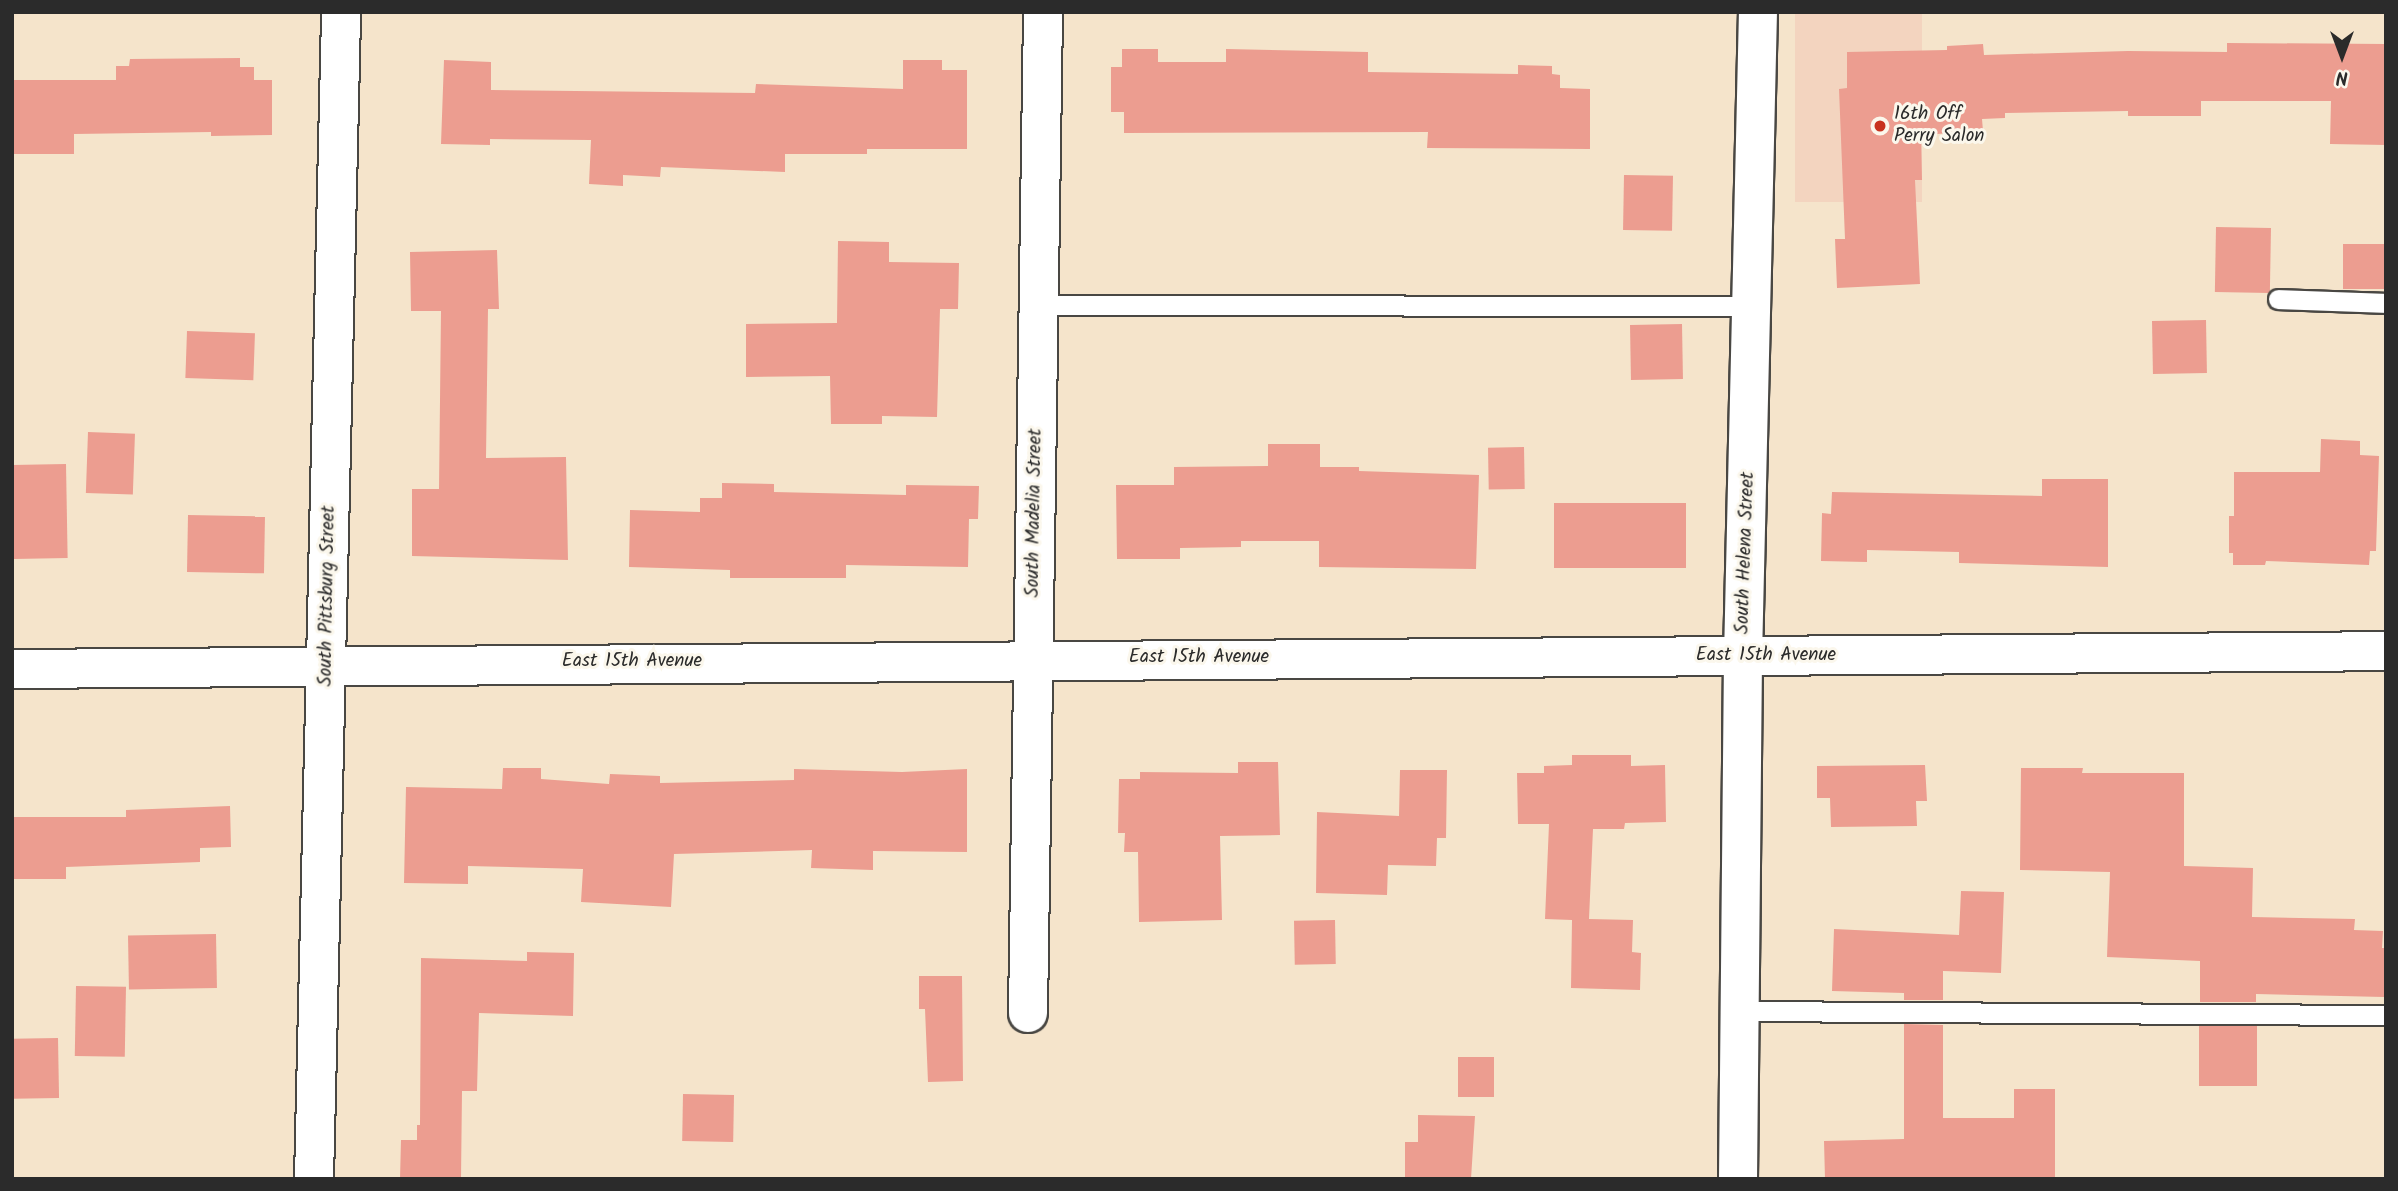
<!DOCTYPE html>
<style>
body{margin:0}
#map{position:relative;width:2398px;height:1191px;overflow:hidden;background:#f5e4cb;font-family:Kalam,sans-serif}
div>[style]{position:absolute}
.built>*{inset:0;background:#f3d4bf;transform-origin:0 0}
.building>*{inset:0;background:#ec9d90;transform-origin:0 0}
.roads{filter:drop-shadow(2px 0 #494743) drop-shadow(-2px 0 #494743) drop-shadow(0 2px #494743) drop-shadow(0 -2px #494743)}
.lane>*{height:19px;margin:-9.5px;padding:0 9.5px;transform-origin:9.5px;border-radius:9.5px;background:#fff}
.street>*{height:38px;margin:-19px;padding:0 19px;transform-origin:19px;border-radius:19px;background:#fff}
.dots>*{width:19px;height:19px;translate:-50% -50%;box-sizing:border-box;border:4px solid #fbf7ec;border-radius:50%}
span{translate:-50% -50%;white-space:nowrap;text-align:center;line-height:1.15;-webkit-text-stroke:6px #fbf7ec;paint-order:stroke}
.poi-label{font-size:19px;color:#2b2b2b}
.left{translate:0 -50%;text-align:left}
.street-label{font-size:19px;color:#2b2b2b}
.frame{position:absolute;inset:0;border:14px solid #2b2b2b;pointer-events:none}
.north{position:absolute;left:2307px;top:21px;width:70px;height:70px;-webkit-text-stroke:5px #fbf7ec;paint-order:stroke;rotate:180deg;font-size:19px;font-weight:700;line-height:28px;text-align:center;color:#2b2b2b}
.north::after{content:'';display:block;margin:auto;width:24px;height:32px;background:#2b2b2b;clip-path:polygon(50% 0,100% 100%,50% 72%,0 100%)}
</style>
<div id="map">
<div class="built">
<i style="left:1795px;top:12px;width:127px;height:190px"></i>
</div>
<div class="building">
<i style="clip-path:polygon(2227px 43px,2386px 44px,2386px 145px,2330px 144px,2331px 101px,2201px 101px,2201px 116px,2128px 116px,2128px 111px,2005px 113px,2005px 118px,1982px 119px,1983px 131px,1921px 135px,1922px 180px,1915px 180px,1920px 284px,1837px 288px,1835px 239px,1845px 239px,1839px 89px,1847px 88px,1847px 52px,1947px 50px,1947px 46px,1983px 44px,1984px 55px,2128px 51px,2227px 52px)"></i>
<i style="clip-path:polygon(1122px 49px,1158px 49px,1158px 62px,1226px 62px,1226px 49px,1368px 52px,1368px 72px,1518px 74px,1518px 65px,1552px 66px,1552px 74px,1560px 75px,1560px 88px,1590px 89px,1590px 149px,1427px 148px,1428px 132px,1124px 133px,1124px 112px,1111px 112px,1111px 67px,1122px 67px)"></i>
<i style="clip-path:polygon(240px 58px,240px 67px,254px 67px,254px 80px,272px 80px,272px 135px,211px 136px,211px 132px,74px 134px,74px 154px,12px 154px,12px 80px,116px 80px,116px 66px,129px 66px,130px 59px)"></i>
<i style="clip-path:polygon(444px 60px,491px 62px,491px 90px,755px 93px,756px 84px,903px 89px,903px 60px,942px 60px,942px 70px,967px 70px,967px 149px,867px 149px,867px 154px,785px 154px,785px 172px,661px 167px,660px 177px,623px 175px,623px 186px,589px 184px,591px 140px,490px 139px,490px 145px,441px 144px)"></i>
<i style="left:1624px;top:175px;width:49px;height:55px;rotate:1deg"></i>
<i style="left:2216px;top:227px;width:55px;height:65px;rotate:1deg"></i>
<i style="clip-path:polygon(838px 241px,889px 242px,889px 262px,959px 263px,958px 309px,940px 309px,937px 417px,882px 416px,882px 424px,831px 424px,830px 376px,746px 377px,746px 324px,837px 323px)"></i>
<i style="left:2343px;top:244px;width:43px;height:45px"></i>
<i style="clip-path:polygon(497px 250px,499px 309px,488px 309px,486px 458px,566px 457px,568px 560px,412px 556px,412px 489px,439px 489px,441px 311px,411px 311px,410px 252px)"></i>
<i style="left:2206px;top:320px;width:53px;height:54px;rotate:89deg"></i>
<i style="left:1682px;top:324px;width:55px;height:52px;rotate:89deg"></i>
<i style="left:187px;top:331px;width:68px;height:47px;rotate:2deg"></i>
<i style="left:88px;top:432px;width:47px;height:61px;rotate:2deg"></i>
<i style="clip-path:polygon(2321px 439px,2360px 441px,2360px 455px,2379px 456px,2376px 551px,2370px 551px,2369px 565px,2266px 561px,2265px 565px,2233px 565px,2233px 553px,2229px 553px,2229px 516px,2234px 516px,2234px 472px,2320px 472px)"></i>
<i style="clip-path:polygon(1268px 444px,1320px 444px,1320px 467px,1359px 467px,1359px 471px,1479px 475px,1476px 569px,1319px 567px,1319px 541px,1241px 541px,1241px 547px,1180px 548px,1180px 559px,1117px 559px,1116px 485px,1174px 485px,1174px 467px,1268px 466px)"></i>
<i style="left:1524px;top:447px;width:42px;height:36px;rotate:89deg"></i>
<i style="left:66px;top:464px;width:94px;height:54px;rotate:89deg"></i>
<i style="clip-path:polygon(2042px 479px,2108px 479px,2108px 567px,1959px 563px,1959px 552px,1867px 550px,1867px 562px,1821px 561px,1822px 513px,1831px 514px,1832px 492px,2042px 496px)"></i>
<i style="clip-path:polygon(722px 483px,774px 484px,774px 492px,906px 495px,906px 485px,979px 486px,978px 519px,969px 519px,968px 567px,846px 565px,846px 578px,730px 578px,730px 570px,629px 567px,630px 510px,700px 512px,700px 498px,722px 498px)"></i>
<i style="left:1554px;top:503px;width:132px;height:65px"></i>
<i style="left:188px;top:515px;width:77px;height:57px;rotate:1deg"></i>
<i style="clip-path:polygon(1572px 755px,1631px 755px,1631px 766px,1665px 765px,1666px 822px,1625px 823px,1624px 829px,1593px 829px,1589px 919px,1633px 920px,1632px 952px,1641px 953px,1640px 990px,1571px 988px,1572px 920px,1545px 919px,1549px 824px,1518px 824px,1517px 773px,1544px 773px,1544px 766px,1572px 765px)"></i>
<i style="clip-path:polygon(1238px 762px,1278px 762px,1280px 835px,1220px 836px,1222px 920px,1139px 922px,1138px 852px,1124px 852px,1125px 833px,1118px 833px,1119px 779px,1140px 779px,1140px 772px,1238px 773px)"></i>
<i style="clip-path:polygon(1925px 765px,1927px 801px,1916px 801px,1917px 826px,1831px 827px,1830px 798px,1817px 798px,1817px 766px)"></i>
<i style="clip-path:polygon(503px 768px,541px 768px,541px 779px,609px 784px,610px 774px,660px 776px,660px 783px,794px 780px,794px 769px,902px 772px,967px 769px,967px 852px,873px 851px,873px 870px,811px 868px,812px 850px,674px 854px,671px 907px,581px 902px,583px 869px,468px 866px,468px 884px,404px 883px,406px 787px,502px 789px)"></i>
<i style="clip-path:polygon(2021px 768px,2083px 768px,2082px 773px,2184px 773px,2184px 866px,2253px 868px,2252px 917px,2355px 919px,2354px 930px,2383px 931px,2382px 948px,2385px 948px,2384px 997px,2256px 994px,2256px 1002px,2200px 1002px,2200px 961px,2107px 957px,2110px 872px,2020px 870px)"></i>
<i style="clip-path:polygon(1400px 770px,1447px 770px,1446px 838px,1437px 838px,1436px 866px,1388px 865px,1387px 895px,1316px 893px,1317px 812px,1399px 816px)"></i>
<i style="clip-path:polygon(230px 806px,231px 847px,200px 848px,200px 862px,66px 867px,66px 879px,12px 879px,12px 817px,126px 817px,126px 810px)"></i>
<i style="clip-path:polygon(1961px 891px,2004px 892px,2001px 973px,1943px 971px,1943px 1000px,1904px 1000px,1904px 993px,1832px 991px,1834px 929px,1959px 935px)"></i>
<i style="left:1335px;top:920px;width:44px;height:41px;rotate:89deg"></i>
<i style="left:216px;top:934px;width:54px;height:88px;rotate:89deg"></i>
<i style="clip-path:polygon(527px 952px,574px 953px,573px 1016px,479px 1013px,477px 1091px,462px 1091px,461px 1179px,400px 1179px,401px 1140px,417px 1140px,417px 1125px,420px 1125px,421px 958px,527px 961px)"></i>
<i style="clip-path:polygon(919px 976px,962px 976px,963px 1081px,928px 1082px,925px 1009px,919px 1009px)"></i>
<i style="left:76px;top:986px;width:50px;height:70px;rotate:1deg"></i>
<i style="clip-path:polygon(1904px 1024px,1943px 1025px,1943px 1118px,2014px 1118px,2014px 1089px,2055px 1089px,2055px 1179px,1825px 1179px,1824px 1141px,1904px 1139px)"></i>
<i style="left:2199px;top:1026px;width:58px;height:60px"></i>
<i style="left:58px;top:1038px;width:60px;height:46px;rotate:89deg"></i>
<i style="left:1458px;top:1057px;width:36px;height:40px"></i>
<i style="left:683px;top:1094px;width:51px;height:47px;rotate:1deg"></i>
<i style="clip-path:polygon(1418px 1115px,1475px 1116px,1471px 1179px,1405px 1179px,1405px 1142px,1418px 1142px)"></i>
</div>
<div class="roads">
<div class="lane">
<i style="left:2278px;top:299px;width:108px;rotate:2.1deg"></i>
<i style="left:1038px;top:305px;width:715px;rotate:0.08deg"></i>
<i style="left:1741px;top:1011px;width:645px;rotate:0.36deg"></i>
</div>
<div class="street">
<i style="left:12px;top:669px;width:2374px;rotate:-0.43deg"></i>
<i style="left:1028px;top:1013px;width:1001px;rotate:-89.14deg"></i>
<i style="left:314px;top:1179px;width:1167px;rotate:-88.67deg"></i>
<i style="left:1738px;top:1179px;width:522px;rotate:-89.45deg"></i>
<i style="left:1743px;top:657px;width:645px;rotate:-88.67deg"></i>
</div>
</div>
<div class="dots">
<i style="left:1880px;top:126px;background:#c8321e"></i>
</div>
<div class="poi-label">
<span class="left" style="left:1894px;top:126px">16th Off<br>Perry Salon</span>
</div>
<div class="street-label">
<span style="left:1035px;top:513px;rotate:-89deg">South Madelia Street</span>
<span style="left:1746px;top:553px;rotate:-88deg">South Helena Street</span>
<span style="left:328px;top:596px;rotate:-89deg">South Pittsburg Street</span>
<span style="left:1766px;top:656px">East 15th Avenue</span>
<span style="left:1199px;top:658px">East 15th Avenue</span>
<span style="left:632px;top:662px">East 15th Avenue</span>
</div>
<div class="frame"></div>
<div class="north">N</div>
</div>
